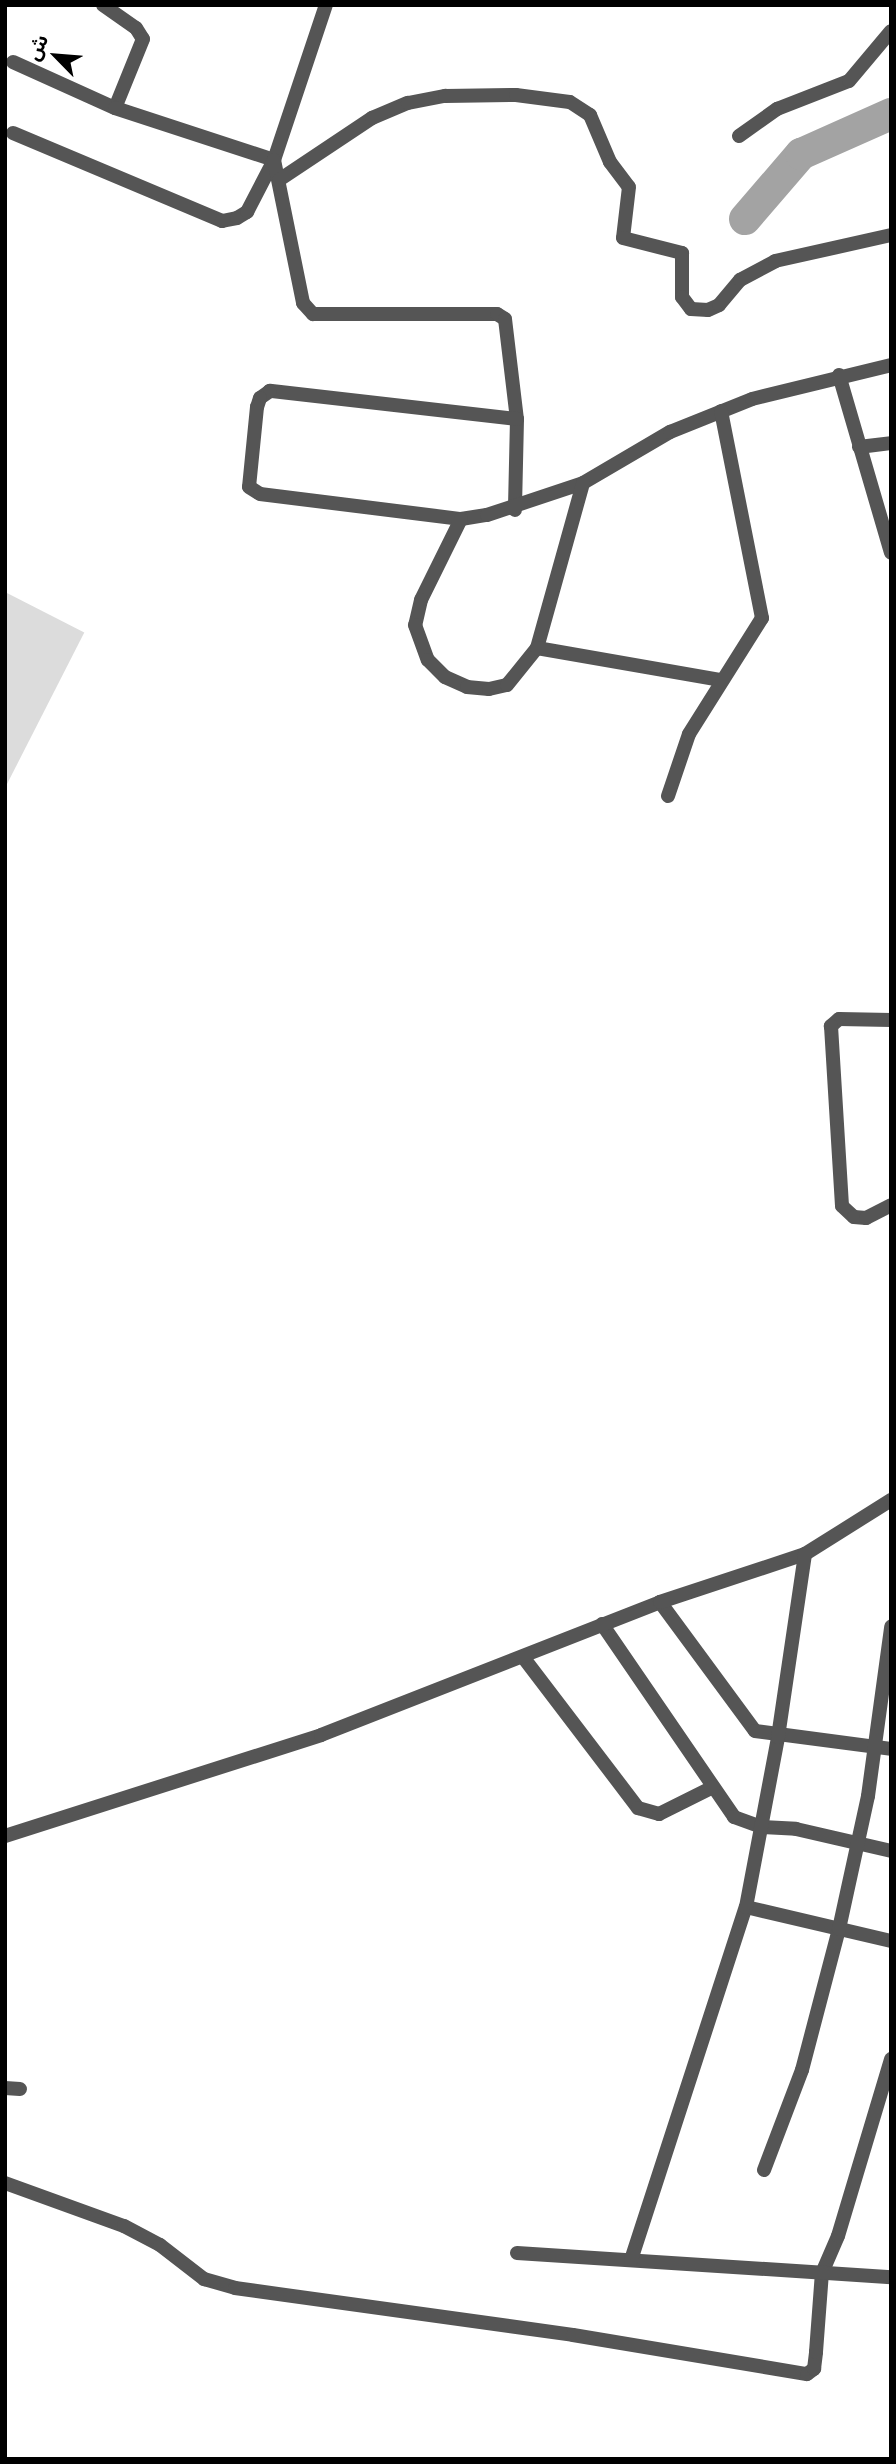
<!DOCTYPE html>
<meta charset="utf-8">
<style>
body{margin:0}
#map{position:relative;width:896px;height:2464px;overflow:hidden;background:#fff;font-family:"IBM Plex Sans","Noto Sans Arabic",sans-serif}
div>[style]{position:absolute}
.green>*{inset:0;background:#dcdcdc;transform-origin:0 0}
.river>*{height:32px;margin:-16px;padding:0 16px;transform-origin:16px;border-radius:16px;background:#a3a3a3}
.street>*{height:14px;margin:-7px;padding:0 7px;transform-origin:7px;border-radius:7px;background:#555}
span{translate:-50% -50%;white-space:nowrap;text-align:center;line-height:1.15;-webkit-text-stroke:5px #fff;paint-order:stroke}
.frame{position:absolute;inset:0;border:7px solid #000;pointer-events:none}
.north{position:absolute;left:21px;top:21px;width:70px;height:70px;-webkit-text-stroke:5px #fff;paint-order:stroke;rotate:295deg;font-size:19px;font-weight:700;line-height:28px;text-align:center;color:#000}
.north::after{content:'';display:block;margin:auto;width:24px;height:32px;background:#000;clip-path:polygon(50% 0,100% 100%,50% 72%,0 100%)}
</style>
<div id="map">
<div class="green">
<i style="left:5px;top:592px;width:89px;height:1867px;rotate:27deg"></i>
</div>
<div class="river">
<i style="left:745px;top:219px;width:86px;rotate:-49.3deg"></i>
<i style="left:801px;top:154px;width:98px;rotate:-24deg"></i>
</div>
<div class="street">
<i style="left:103px;top:5px;width:40px;rotate:34.9deg"></i>
<i style="left:136px;top:28px;width:13px;rotate:58deg"></i>
<i style="left:143px;top:39px;width:74px;rotate:112.1deg"></i>
<i style="left:13px;top:62px;width:112px;rotate:24.3deg"></i>
<i style="left:115px;top:108px;width:167px;rotate:18.1deg"></i>
<i style="left:13px;top:133px;width:227px;rotate:22.8deg"></i>
<i style="left:222px;top:221px;width:15px;rotate:-11deg"></i>
<i style="left:237px;top:218px;width:12px;rotate:-31deg"></i>
<i style="left:247px;top:212px;width:59px;rotate:-62.6deg"></i>
<i style="left:274px;top:160px;width:163px;rotate:-71.5deg"></i>
<i style="left:739px;top:136px;width:47px;rotate:-35.4deg"></i>
<i style="left:777px;top:109px;width:77px;rotate:-21.3deg"></i>
<i style="left:849px;top:81px;width:65px;rotate:-50deg"></i>
<i style="left:274px;top:160px;width:146px;rotate:78.5deg"></i>
<i style="left:303px;top:303px;width:15px;rotate:48deg"></i>
<i style="left:313px;top:314px;width:184px"></i>
<i style="left:497px;top:314px;width:9px;rotate:32deg"></i>
<i style="left:505px;top:319px;width:101px;rotate:83.2deg"></i>
<i style="left:517px;top:419px;width:91px;rotate:91.3deg"></i>
<i style="left:279px;top:180px;width:112px;rotate:-33.7deg"></i>
<i style="left:372px;top:118px;width:39px;rotate:-23deg"></i>
<i style="left:408px;top:103px;width:38px;rotate:-11deg"></i>
<i style="left:445px;top:96px;width:71px;rotate:-0.8deg"></i>
<i style="left:516px;top:95px;width:54px;rotate:7.4deg"></i>
<i style="left:570px;top:102px;width:24px;rotate:33deg"></i>
<i style="left:590px;top:115px;width:51px;rotate:66.9deg"></i>
<i style="left:610px;top:162px;width:31px;rotate:53deg"></i>
<i style="left:629px;top:187px;width:51px;rotate:96.7deg"></i>
<i style="left:623px;top:238px;width:61px;rotate:14.3deg"></i>
<i style="left:682px;top:253px;width:44px;rotate:90deg"></i>
<i style="left:682px;top:297px;width:15px;rotate:53deg"></i>
<i style="left:691px;top:309px;width:17px;rotate:3deg"></i>
<i style="left:708px;top:310px;width:12px;rotate:-24deg"></i>
<i style="left:719px;top:305px;width:33px;rotate:-50deg"></i>
<i style="left:740px;top:280px;width:40px;rotate:-28deg"></i>
<i style="left:775px;top:261px;width:119px;rotate:-12.6deg"></i>
<i style="left:839px;top:375px;width:185px;rotate:73.7deg"></i>
<i style="left:517px;top:419px;width:249px;rotate:-173.5deg"></i>
<i style="left:270px;top:391px;width:12px;rotate:145deg"></i>
<i style="left:260px;top:398px;width:9px;rotate:108deg"></i>
<i style="left:257px;top:407px;width:80px;rotate:95.7deg"></i>
<i style="left:249px;top:487px;width:13px;rotate:32deg"></i>
<i style="left:260px;top:494px;width:203px;rotate:7.1deg"></i>
<i style="left:461px;top:519px;width:26px;rotate:-9deg"></i>
<i style="left:487px;top:515px;width:101px;rotate:-18.4deg"></i>
<i style="left:583px;top:483px;width:101px;rotate:-30.4deg"></i>
<i style="left:670px;top:432px;width:88px;rotate:-21.9deg"></i>
<i style="left:752px;top:399px;width:143px;rotate:-13.7deg"></i>
<i style="left:859px;top:447px;width:32px;rotate:-7deg"></i>
<i style="left:461px;top:519px;width:90px;rotate:116.3deg"></i>
<i style="left:421px;top:600px;width:26px;rotate:103deg"></i>
<i style="left:415px;top:625px;width:37px;rotate:70deg"></i>
<i style="left:428px;top:660px;width:24px;rotate:45deg"></i>
<i style="left:445px;top:677px;width:24px;rotate:24deg"></i>
<i style="left:467px;top:687px;width:22px;rotate:5deg"></i>
<i style="left:489px;top:689px;width:18px;rotate:-13deg"></i>
<i style="left:507px;top:685px;width:48px;rotate:-51deg"></i>
<i style="left:537px;top:648px;width:171px;rotate:-74.4deg"></i>
<i style="left:537px;top:648px;width:187px;rotate:9.9deg"></i>
<i style="left:668px;top:796px;width:65px;rotate:-71.3deg"></i>
<i style="left:689px;top:734px;width:137px;rotate:-57.8deg"></i>
<i style="left:762px;top:618px;width:211px;rotate:-101.2deg"></i>
<i style="left:891px;top:1020px;width:52px;rotate:-178.9deg"></i>
<i style="left:839px;top:1019px;width:11px;rotate:139deg"></i>
<i style="left:831px;top:1026px;width:180px;rotate:86.5deg"></i>
<i style="left:842px;top:1206px;width:16px;rotate:43deg"></i>
<i style="left:854px;top:1217px;width:12px;rotate:5deg"></i>
<i style="left:866px;top:1218px;width:28px;rotate:-27deg"></i>
<i style="left:660px;top:1602px;width:160px;rotate:53.6deg"></i>
<i style="left:755px;top:1731px;width:137px;rotate:7.5deg"></i>
<i style="left:602px;top:1624px;width:234px;rotate:55.6deg"></i>
<i style="left:734px;top:1817px;width:30px;rotate:20deg"></i>
<i style="left:762px;top:1827px;width:34px;rotate:3deg"></i>
<i style="left:796px;top:1829px;width:98px;rotate:13deg"></i>
<i style="left:523px;top:1657px;width:190px;rotate:52.7deg"></i>
<i style="left:638px;top:1808px;width:22px;rotate:16deg"></i>
<i style="left:659px;top:1814px;width:60px;rotate:-26.6deg"></i>
<i style="left:5px;top:1836px;width:332px;rotate:-17.7deg"></i>
<i style="left:321px;top:1735px;width:364px;rotate:-21.4deg"></i>
<i style="left:660px;top:1602px;width:153px;rotate:-18.3deg"></i>
<i style="left:805px;top:1554px;width:102px;rotate:-32.1deg"></i>
<i style="left:746px;top:1907px;width:149px;rotate:13.2deg"></i>
<i style="left:5px;top:2088px;width:15px;rotate:4deg"></i>
<i style="left:764px;top:2170px;width:107px;rotate:-69.2deg"></i>
<i style="left:802px;top:2070px;width:146px;rotate:-75.3deg"></i>
<i style="left:839px;top:1929px;width:136px;rotate:-77.7deg"></i>
<i style="left:868px;top:1796px;width:171px;rotate:-82.2deg"></i>
<i style="left:5px;top:2183px;width:127px;rotate:19.9deg"></i>
<i style="left:124px;top:2226px;width:41px;rotate:27.8deg"></i>
<i style="left:160px;top:2245px;width:56px;rotate:37.7deg"></i>
<i style="left:204px;top:2279px;width:32px;rotate:16deg"></i>
<i style="left:235px;top:2288px;width:341px;rotate:7.9deg"></i>
<i style="left:573px;top:2335px;width:237px;rotate:9.5deg"></i>
<i style="left:807px;top:2374px;width:9px;rotate:-36deg"></i>
<i style="left:814px;top:2369px;width:17px;rotate:-83deg"></i>
<i style="left:816px;top:2352px;width:79px;rotate:-85.7deg"></i>
<i style="left:822px;top:2273px;width:40px;rotate:-66.6deg"></i>
<i style="left:838px;top:2236px;width:185px;rotate:-73.3deg"></i>
<i style="left:517px;top:2253px;width:375px;rotate:3.7deg"></i>
<i style="left:631px;top:2260px;width:371px;rotate:-72deg"></i>
<i style="left:746px;top:1907px;width:173px;rotate:-79.3deg"></i>
<i style="left:778px;top:1737px;width:185px;rotate:-81.6deg"></i>
</div>
<div class="frame"></div>
<div class="north">ش</div>
</div>
